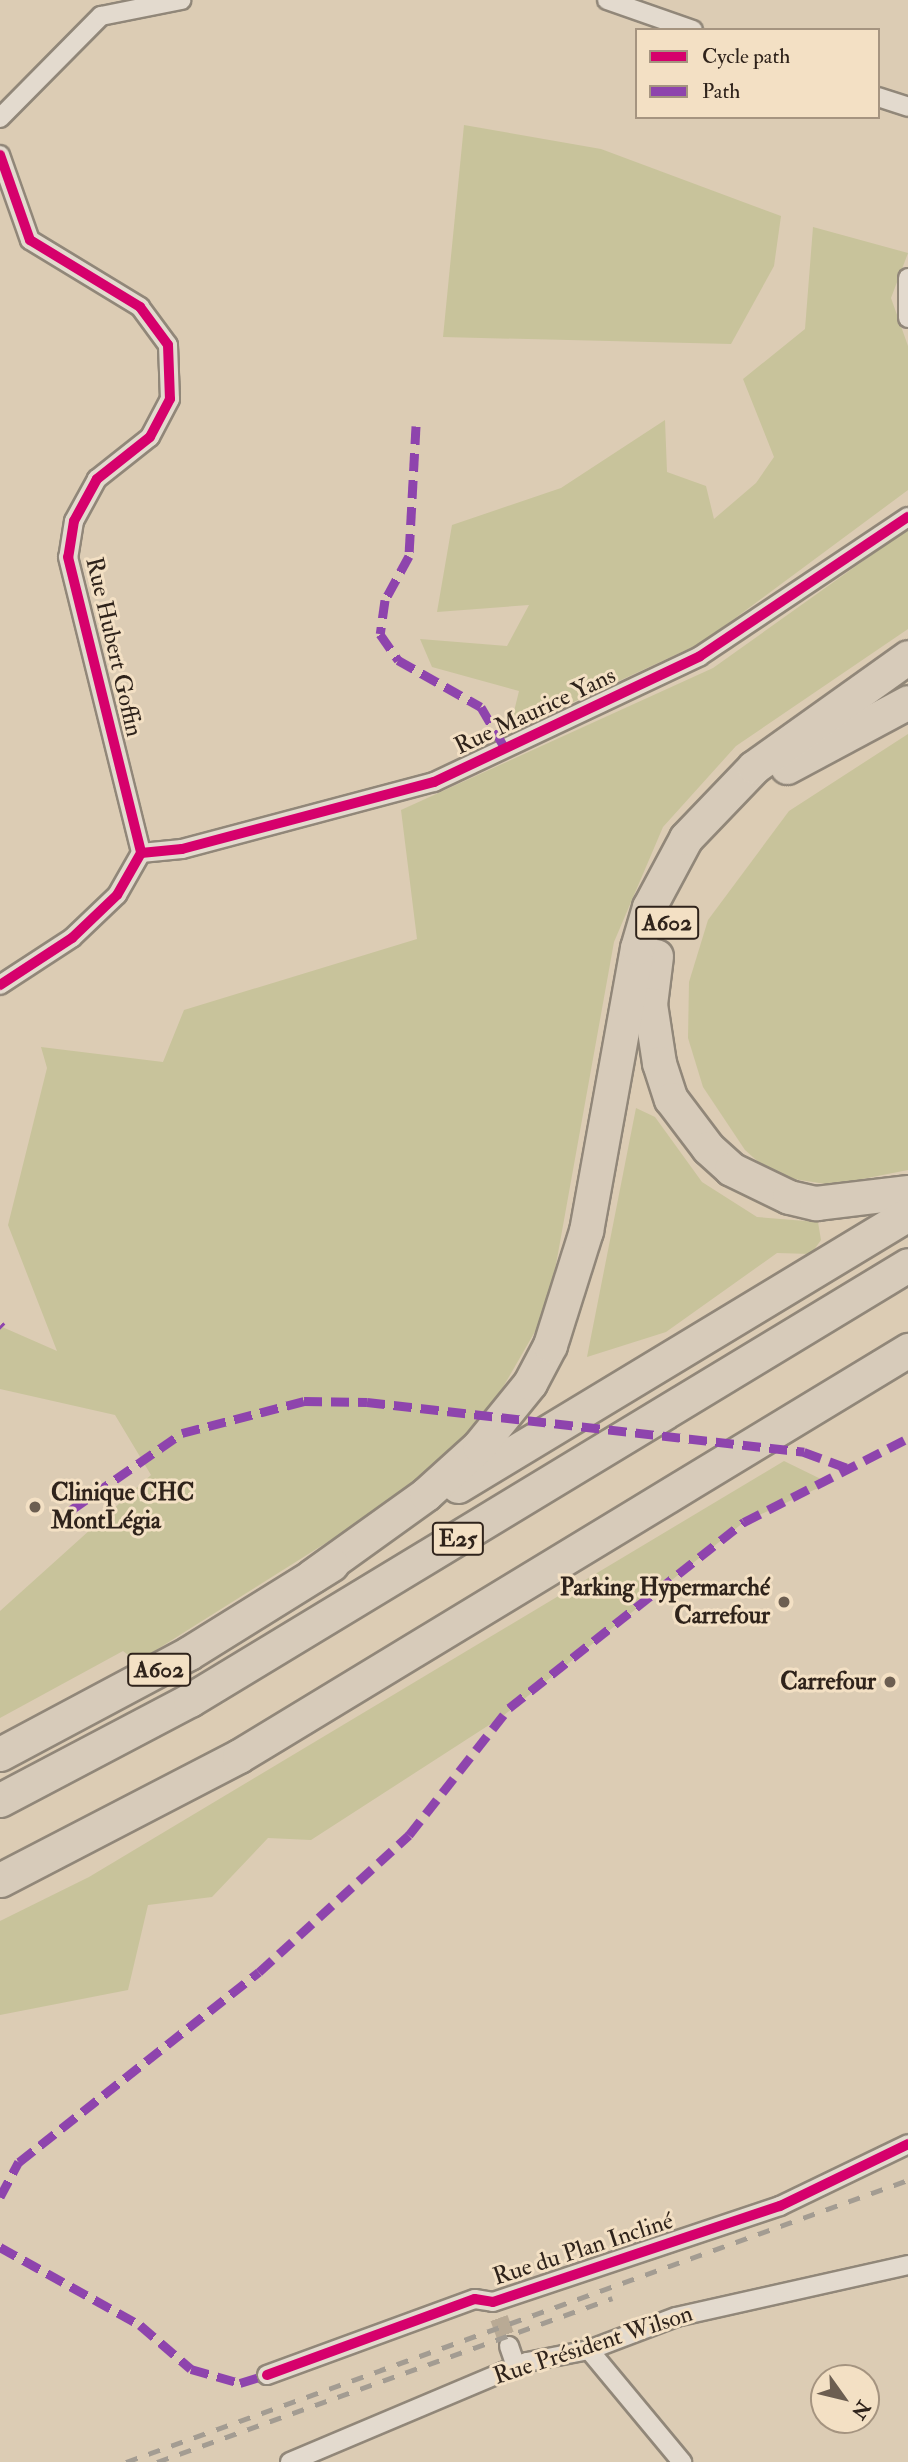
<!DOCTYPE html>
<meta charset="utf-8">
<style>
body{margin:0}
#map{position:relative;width:908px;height:2462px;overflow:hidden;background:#dcccb4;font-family:"IM FELL Double Pica",serif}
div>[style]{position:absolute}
.green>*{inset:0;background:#c8c39b}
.street-tunnel>*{height:18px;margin-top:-9px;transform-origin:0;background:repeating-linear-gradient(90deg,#b9aa95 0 18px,transparent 0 27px)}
.roads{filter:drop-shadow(2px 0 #918779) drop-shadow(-2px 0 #918779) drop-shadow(0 2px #918779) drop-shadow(0 -2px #918779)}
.street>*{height:18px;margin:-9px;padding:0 9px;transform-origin:9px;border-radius:9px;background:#e3dace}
.highway>*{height:33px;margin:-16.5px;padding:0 16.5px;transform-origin:16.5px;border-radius:16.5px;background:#d7cbba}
.rail>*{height:5px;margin-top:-2.5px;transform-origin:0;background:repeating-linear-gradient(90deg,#a39c92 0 12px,transparent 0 24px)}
.quiet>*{height:9px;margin-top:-4.5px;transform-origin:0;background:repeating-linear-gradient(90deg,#8e44ad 0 18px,transparent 0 27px)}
.cycleway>*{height:10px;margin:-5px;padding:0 5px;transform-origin:5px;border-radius:5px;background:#d6006c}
.dots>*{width:19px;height:19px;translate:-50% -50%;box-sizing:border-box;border:4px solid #f3e0c4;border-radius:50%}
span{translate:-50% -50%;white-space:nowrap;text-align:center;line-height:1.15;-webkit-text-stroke:6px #f3e0c4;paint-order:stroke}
.shield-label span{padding:2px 5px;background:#f3e0c4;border:2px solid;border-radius:5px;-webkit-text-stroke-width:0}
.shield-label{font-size:23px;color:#2f231b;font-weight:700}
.street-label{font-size:24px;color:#2f231b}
.poi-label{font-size:24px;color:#2f231b;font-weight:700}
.left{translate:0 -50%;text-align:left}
.right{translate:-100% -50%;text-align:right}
.legend{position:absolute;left:635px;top:28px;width:245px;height:91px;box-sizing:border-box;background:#f3e0c4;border:2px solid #a59480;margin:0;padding:9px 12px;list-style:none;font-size:21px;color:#2f231b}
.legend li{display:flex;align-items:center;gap:14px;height:35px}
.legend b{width:35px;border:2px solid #a59480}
.north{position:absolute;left:810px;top:2364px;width:70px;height:70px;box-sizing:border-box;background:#f3e0c4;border:2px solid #a59480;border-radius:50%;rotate:124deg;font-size:19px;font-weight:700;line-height:28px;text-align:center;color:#2f231b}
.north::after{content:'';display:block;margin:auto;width:24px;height:32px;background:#6c5e51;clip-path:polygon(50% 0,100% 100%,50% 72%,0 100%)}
</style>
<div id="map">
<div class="green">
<i style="clip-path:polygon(464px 125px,601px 149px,781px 216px,774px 266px,731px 344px,443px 337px)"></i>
<i style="clip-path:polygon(813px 227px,908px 253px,891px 298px,908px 346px,908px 490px,703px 642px,509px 732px,519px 691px,432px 667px,420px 639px,507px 646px,529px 605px,437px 612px,452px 525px,561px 488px,665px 420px,667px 472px,706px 486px,714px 519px,756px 483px,774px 457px,743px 379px,805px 329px)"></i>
<i style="clip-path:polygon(908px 529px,908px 629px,736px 746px,663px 827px,614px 942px,548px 1309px,491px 1408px,410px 1490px,137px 1662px,123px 1651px,0 1718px,0 1611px,151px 1475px,115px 1415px,0 1389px,0 1326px,57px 1351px,8px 1225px,47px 1068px,41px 1047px,163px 1062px,184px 1010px,417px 939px,401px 810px,713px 668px)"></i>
<i style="clip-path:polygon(908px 734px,908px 1170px,832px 1185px,774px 1176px,745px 1150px,703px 1087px,688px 1038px,689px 982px,708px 920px,789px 811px)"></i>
<i style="clip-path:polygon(636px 1108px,655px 1117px,702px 1182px,757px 1217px,818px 1222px,821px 1240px,811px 1254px,777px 1253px,666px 1332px,587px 1357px)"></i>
<i style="clip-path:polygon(784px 1461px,829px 1483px,744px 1522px,503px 1716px,311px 1840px,268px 1838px,212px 1897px,148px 1905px,128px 1990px,0 2015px,0 1921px,89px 1877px)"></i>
</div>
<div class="street-tunnel">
<i style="left:499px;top:2318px;width:30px;rotate:70deg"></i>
</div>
<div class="roads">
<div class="street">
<i style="left:607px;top:0;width:91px;rotate:19.2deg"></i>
<i style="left:878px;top:97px;width:32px;rotate:18deg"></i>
<i style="left:0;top:118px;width:144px;rotate:-45.3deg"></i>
<i style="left:101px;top:16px;width:82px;rotate:-11.3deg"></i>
<i style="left:0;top:155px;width:90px;rotate:70.6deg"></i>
<i style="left:30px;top:240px;width:129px;rotate:31.3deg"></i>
<i style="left:140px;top:307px;width:47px;rotate:53.6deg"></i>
<i style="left:168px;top:345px;width:54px;rotate:87.9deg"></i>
<i style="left:170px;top:399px;width:43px;rotate:117.8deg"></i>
<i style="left:150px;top:437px;width:68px;rotate:141.6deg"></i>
<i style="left:97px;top:479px;width:48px;rotate:118.7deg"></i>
<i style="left:74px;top:521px;width:36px;rotate:99deg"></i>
<i style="left:68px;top:557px;width:305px;rotate:76.1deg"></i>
<i style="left:141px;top:853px;width:48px;rotate:119.7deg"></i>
<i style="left:117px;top:895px;width:62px;rotate:136.3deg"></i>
<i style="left:72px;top:938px;width:86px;rotate:146.9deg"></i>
<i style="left:908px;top:278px;width:40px;rotate:90deg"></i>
<i style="left:141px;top:853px;width:41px;rotate:-5.6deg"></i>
<i style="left:182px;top:849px;width:261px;rotate:-14.9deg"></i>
<i style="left:434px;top:782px;width:294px;rotate:-25.3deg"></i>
<i style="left:700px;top:656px;width:250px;rotate:-33.8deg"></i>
<i style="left:509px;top:2346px;width:21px;rotate:71deg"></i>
<i style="left:589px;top:2350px;width:146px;rotate:50.3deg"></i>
<i style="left:267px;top:2375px;width:221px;rotate:-20.1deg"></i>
<i style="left:475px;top:2299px;width:18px;rotate:9deg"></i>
<i style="left:493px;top:2302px;width:303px;rotate:-18.5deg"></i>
<i style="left:780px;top:2206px;width:142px;rotate:-25.8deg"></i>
<i style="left:290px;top:2462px;width:257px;rotate:-22.9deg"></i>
<i style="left:527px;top:2362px;width:63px;rotate:-11deg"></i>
<i style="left:589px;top:2350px;width:93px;rotate:-20.8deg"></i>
<i style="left:676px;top:2317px;width:238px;rotate:-12.6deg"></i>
</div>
<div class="highway">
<i style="left:787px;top:767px;width:137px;rotate:-28.2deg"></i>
<i style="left:656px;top:956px;width:48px;rotate:97.1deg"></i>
<i style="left:650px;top:1004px;width:60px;rotate:81.3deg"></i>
<i style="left:659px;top:1063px;width:38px;rotate:72deg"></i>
<i style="left:671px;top:1099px;width:61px;rotate:52.9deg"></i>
<i style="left:708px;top:1148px;width:31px;rotate:42deg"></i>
<i style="left:731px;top:1169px;width:64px;rotate:25.8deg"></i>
<i style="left:789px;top:1197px;width:28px;rotate:13deg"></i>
<i style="left:816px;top:1203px;width:93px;rotate:-6.8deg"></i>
<i style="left:458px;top:1486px;width:526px;rotate:-31.15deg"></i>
<i style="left:312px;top:1576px;width:140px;rotate:-35.7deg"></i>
<i style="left:426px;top:1494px;width:72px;rotate:-42.2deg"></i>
<i style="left:479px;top:1446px;width:81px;rotate:-51deg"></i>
<i style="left:530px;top:1383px;width:43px;rotate:-62.2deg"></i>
<i style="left:550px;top:1345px;width:120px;rotate:-72.5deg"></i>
<i style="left:586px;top:1231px;width:288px;rotate:-79.8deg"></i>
<i style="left:637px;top:948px;width:43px;rotate:-73.7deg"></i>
<i style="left:649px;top:907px;width:78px;rotate:-61.8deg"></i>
<i style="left:686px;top:838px;width:98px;rotate:-46.2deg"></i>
<i style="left:754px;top:767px;width:189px;rotate:-35.5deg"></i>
<i style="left:0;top:1754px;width:214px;rotate:-28.1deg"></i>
<i style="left:189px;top:1653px;width:168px;rotate:-31.9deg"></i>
<i style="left:0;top:1800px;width:215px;rotate:-27.8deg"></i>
<i style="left:190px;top:1700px;width:839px;rotate:-31.21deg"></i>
<i style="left:0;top:1880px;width:269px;rotate:-27.4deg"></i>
<i style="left:239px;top:1756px;width:783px;rotate:-31.25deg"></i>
</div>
</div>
<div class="rail">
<i style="left:126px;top:2462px;width:831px;rotate:-19.83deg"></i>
<i style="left:157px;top:2462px;width:484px;rotate:-19.8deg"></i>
</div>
<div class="quiet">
<i style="left:416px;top:426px;width:130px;rotate:93.1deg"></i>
<i style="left:409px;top:556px;width:50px;rotate:118.6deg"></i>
<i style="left:385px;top:600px;width:34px;rotate:98deg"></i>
<i style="left:380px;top:634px;width:32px;rotate:55deg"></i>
<i style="left:398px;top:660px;width:95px;rotate:29.5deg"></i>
<i style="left:481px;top:707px;width:48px;rotate:59.7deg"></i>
<i style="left:0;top:1325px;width:3px;rotate:45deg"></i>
<i style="left:71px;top:1510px;width:135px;rotate:-34.7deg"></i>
<i style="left:182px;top:1433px;width:126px;rotate:-14.7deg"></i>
<i style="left:304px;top:1401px;width:63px;rotate:0.9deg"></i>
<i style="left:367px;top:1402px;width:440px;rotate:6.5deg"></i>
<i style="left:804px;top:1452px;width:52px;rotate:20.2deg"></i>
<i style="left:0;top:2197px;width:40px;rotate:-62deg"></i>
<i style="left:19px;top:2162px;width:306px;rotate:-38.4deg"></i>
<i style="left:259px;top:1972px;width:203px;rotate:-42.4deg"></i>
<i style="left:409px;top:1835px;width:162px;rotate:-51.8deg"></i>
<i style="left:509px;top:1708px;width:300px;rotate:-38.4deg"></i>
<i style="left:744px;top:1522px;width:184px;rotate:-27.1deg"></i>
<i style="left:0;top:2247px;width:160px;rotate:29.1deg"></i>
<i style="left:140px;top:2325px;width:67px;rotate:40.8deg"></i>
<i style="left:191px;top:2369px;width:51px;rotate:15.9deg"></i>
<i style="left:240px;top:2383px;width:28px;rotate:-17deg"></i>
</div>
<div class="cycleway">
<i style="left:0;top:155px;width:90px;rotate:70.6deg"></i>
<i style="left:30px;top:240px;width:129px;rotate:31.3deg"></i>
<i style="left:140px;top:307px;width:47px;rotate:53.6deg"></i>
<i style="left:168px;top:345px;width:54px;rotate:87.9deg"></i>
<i style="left:170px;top:399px;width:43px;rotate:117.8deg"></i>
<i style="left:150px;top:437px;width:68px;rotate:141.6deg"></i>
<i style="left:97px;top:479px;width:48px;rotate:118.7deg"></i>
<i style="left:74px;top:521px;width:36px;rotate:99deg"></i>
<i style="left:68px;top:557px;width:305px;rotate:76.1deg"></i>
<i style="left:141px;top:853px;width:48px;rotate:119.7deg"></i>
<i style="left:117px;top:895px;width:62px;rotate:136.3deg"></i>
<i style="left:72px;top:938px;width:86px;rotate:146.9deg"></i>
<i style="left:141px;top:853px;width:41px;rotate:-5.6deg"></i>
<i style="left:182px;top:849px;width:261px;rotate:-14.9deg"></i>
<i style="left:434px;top:782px;width:294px;rotate:-25.3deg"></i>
<i style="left:700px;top:656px;width:250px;rotate:-33.8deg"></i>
<i style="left:267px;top:2375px;width:221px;rotate:-20.1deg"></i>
<i style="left:475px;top:2299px;width:18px;rotate:9deg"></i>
<i style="left:493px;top:2302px;width:303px;rotate:-18.5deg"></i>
<i style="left:780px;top:2206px;width:142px;rotate:-25.8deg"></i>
</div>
<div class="dots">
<i style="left:35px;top:1507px;background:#6c5e51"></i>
<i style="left:784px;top:1602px;background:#6c5e51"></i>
<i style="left:890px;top:1682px;background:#6c5e51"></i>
</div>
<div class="shield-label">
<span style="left:667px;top:923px">A602</span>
<span style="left:458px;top:1539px">E25</span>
<span style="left:159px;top:1670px">A602</span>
</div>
<div class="street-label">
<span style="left:114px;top:647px;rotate:77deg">Rue Hubert Goffin</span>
<span style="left:535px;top:711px;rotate:-25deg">Rue Maurice Yans</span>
<span style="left:583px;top:2249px;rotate:-18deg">Rue du Plan Incliné</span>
<span style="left:593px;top:2345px;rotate:-18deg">Rue Président Wilson</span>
</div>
<div class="poi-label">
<span class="left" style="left:51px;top:1507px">Clinique CHC<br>MontLégia</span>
<span class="right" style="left:770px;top:1602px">Parking Hypermarché<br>Carrefour</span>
<span class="right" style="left:876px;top:1682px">Carrefour</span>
</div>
<ul class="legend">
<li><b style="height:9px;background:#d6006c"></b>Cycle path</li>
<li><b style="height:9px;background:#8e44ad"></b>Path</li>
</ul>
<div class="north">N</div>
</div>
